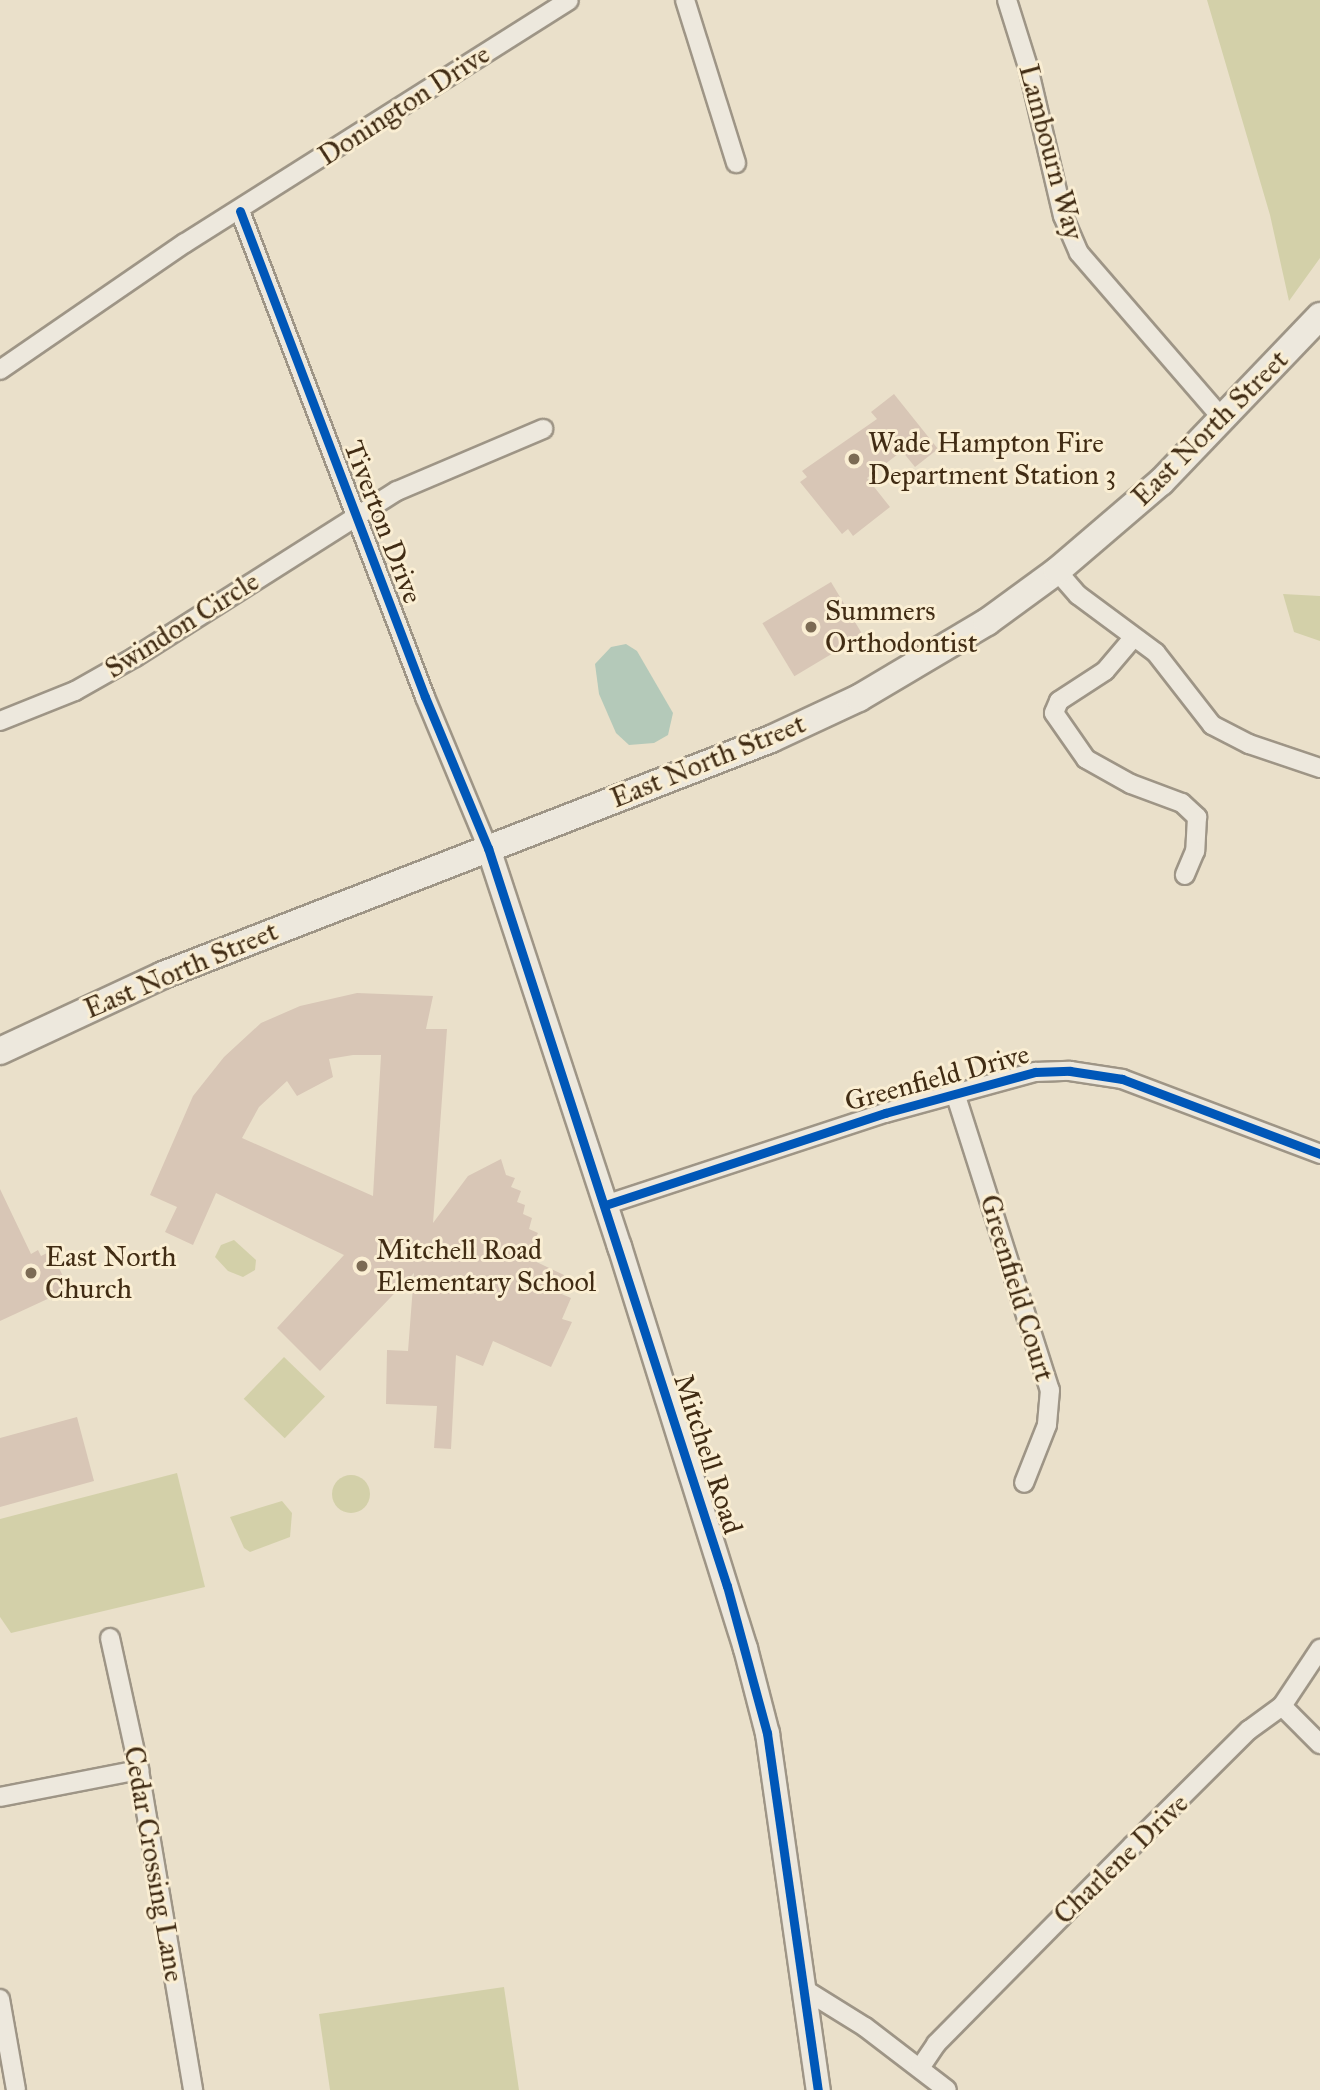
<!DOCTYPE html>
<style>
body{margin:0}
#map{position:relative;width:1320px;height:2090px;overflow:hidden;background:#eae0ca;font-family:"IM FELL Great Primer",serif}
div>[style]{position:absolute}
.green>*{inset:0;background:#d3d0a9;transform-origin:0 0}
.round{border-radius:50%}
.water>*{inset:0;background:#b4c9b9}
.building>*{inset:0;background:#d8c6b6;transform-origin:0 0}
.roads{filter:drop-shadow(2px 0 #9e9586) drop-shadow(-2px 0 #9e9586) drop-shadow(0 2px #9e9586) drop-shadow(0 -2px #9e9586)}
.minor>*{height:18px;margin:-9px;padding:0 9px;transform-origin:9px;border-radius:9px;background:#ede8dd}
.tertiary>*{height:23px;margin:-11.5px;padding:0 11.5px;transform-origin:11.5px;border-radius:11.5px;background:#ede8dd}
.secondary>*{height:26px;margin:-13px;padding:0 13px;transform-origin:13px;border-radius:13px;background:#ede8dd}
.cycleway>*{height:9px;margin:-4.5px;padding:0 4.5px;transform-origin:4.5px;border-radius:4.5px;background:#0057b8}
.dots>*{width:19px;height:19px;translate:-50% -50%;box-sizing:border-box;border:4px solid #faeed3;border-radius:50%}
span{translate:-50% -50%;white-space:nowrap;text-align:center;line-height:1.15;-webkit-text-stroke:6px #faeed3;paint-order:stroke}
.street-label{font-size:28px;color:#412c14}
.poi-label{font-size:28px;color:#412c14}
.left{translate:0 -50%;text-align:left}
</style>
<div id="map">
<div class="green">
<i style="clip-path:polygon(1207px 0,1320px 0,1320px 258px,1289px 301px,1270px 215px)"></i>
<i style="clip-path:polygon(1283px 594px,1320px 596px,1320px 641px,1294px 632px)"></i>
<i style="clip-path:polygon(234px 1240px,256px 1260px,255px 1270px,243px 1277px,228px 1271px,215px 1257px,221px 1245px)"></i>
<i style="left:284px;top:1357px;width:57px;height:58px;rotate:44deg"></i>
<i style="clip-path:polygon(177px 1473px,205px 1587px,11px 1633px,0 1617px,0 1519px)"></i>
<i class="round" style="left:332px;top:1475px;width:38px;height:38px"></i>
<i style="clip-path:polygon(282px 1501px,292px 1513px,290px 1537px,250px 1552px,244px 1548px,230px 1517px)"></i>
<i style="clip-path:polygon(504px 1987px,519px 2090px,330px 2090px,319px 2014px)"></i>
</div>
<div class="water">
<i style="clip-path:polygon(626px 644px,637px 651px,673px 713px,668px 735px,654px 743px,629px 745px,616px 733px,599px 694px,595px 664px,611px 647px)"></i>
</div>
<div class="building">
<i style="clip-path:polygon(894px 394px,938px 449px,915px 467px,902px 451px,867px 478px,890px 507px,853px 536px,848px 529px,842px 534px,800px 482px,807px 477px,802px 471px,877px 419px,871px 412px)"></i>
<i style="left:831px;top:582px;width:62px;height:80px;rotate:59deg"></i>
<i style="clip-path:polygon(evenodd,357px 993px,433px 996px,426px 1029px,447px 1029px,433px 1223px,468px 1176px,501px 1159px,506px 1175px,515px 1178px,511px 1187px,521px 1191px,517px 1202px,525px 1205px,523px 1214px,532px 1218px,529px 1229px,538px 1233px,526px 1257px,564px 1275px,557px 1292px,571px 1298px,562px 1319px,572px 1322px,551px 1367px,493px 1341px,483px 1366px,456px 1355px,451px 1449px,434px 1448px,437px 1406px,386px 1404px,387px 1350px,408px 1351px,414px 1273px,320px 1371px,277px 1328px,344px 1255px,216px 1193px,193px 1245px,165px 1232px,177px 1207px,150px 1195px,193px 1096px,224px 1057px,261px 1023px,300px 1006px,357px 993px,353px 1055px,381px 1055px,373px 1196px,242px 1138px,259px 1107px,287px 1081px,297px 1096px,333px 1077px,329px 1059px,353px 1055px)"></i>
<i style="clip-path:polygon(0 1189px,31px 1254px,38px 1250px,41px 1256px,51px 1251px,69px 1289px,0 1321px)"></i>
<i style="clip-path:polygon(77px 1417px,94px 1481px,0 1507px,0 1438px)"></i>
</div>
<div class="roads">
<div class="minor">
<i style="left:685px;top:0;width:171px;rotate:72.6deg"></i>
<i style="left:1007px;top:0;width:70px;rotate:72.6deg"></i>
<i style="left:1028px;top:67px;width:153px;rotate:76.8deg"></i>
<i style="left:1063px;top:216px;width:40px;rotate:66.6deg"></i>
<i style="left:1079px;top:253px;width:220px;rotate:49.1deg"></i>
<i style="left:240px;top:211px;width:520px;rotate:69.16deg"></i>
<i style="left:425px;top:697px;width:164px;rotate:67.4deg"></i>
<i style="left:0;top:370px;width:224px;rotate:-34.5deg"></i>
<i style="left:185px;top:243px;width:454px;rotate:-32.3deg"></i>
<i style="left:1057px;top:571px;width:32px;rotate:49deg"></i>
<i style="left:1078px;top:595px;width:97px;rotate:36.6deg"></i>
<i style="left:1156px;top:653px;width:91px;rotate:52.1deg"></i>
<i style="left:1212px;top:725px;width:42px;rotate:27.2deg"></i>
<i style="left:1249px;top:744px;width:75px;rotate:18.7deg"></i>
<i style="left:1133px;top:638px;width:43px;rotate:130.3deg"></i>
<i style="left:1105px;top:671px;width:55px;rotate:146.9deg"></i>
<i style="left:1059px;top:701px;width:13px;rotate:113deg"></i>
<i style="left:1054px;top:713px;width:56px;rotate:55.2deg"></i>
<i style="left:1086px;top:759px;width:51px;rotate:29.1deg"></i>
<i style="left:1131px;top:784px;width:54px;rotate:20.4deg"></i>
<i style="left:1182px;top:803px;width:21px;rotate:43deg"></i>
<i style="left:1197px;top:817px;width:34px;rotate:93deg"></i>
<i style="left:1195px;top:851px;width:26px;rotate:113deg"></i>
<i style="left:0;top:721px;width:81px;rotate:-21.8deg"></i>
<i style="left:75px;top:691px;width:69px;rotate:-29.5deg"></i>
<i style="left:135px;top:657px;width:310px;rotate:-32.4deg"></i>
<i style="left:397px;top:491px;width:159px;rotate:-23deg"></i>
<i style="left:955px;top:1093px;width:312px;rotate:72.3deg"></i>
<i style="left:1050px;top:1390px;width:35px;rotate:95deg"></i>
<i style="left:1047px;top:1425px;width:62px;rotate:111.6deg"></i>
<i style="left:605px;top:1205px;width:295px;rotate:-18.2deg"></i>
<i style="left:885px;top:1113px;width:156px;rotate:-15.3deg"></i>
<i style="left:1035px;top:1072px;width:35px;rotate:-2deg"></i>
<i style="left:1070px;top:1071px;width:53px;rotate:8.7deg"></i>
<i style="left:1122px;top:1079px;width:212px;rotate:20.7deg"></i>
<i style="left:110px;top:1638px;width:135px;rotate:77.6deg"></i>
<i style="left:139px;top:1770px;width:325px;rotate:80.4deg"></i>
<i style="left:1282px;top:1706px;width:54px;rotate:45deg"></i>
<i style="left:0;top:1797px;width:142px;rotate:-11deg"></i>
<i style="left:807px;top:1991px;width:68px;rotate:31.8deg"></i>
<i style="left:865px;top:2027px;width:103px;rotate:37.5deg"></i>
<i style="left:0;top:1999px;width:92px;rotate:80deg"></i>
<i style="left:920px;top:2068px;width:29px;rotate:-56deg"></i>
<i style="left:936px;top:2044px;width:279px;rotate:-45.3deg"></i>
<i style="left:1132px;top:1846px;width:165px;rotate:-44.8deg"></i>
<i style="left:1249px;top:1730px;width:41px;rotate:-36deg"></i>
<i style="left:1282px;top:1706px;width:69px;rotate:-56.3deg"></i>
</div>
<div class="tertiary">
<i style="left:488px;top:848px;width:419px;rotate:71.8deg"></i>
<i style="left:619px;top:1246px;width:421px;rotate:72.6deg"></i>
<i style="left:745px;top:1648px;width:88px;rotate:75.5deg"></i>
<i style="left:767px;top:1733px;width:361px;rotate:81.9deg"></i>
</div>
<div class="secondary">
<i style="left:0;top:1051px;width:180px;rotate:-25deg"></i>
<i style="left:163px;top:975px;width:652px;rotate:-21.21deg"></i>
<i style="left:771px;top:739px;width:97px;rotate:-25deg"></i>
<i style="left:859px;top:698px;width:149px;rotate:-30.7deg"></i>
<i style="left:987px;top:622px;width:87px;rotate:-36.1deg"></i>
<i style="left:1057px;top:571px;width:137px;rotate:-40.6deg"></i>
<i style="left:1161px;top:482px;width:230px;rotate:-46.2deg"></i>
</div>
</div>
<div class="cycleway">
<i style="left:240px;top:211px;width:520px;rotate:69.16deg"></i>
<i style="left:425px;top:697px;width:164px;rotate:67.4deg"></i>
<i style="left:488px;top:848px;width:776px;rotate:72.06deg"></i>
<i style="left:727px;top:1586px;width:152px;rotate:74.8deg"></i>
<i style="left:767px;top:1733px;width:361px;rotate:81.9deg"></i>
<i style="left:605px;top:1205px;width:295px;rotate:-18.2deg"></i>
<i style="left:885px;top:1113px;width:156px;rotate:-15.3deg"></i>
<i style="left:1035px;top:1072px;width:35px;rotate:-2deg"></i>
<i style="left:1070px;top:1071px;width:53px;rotate:8.7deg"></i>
<i style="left:1122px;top:1079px;width:212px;rotate:20.7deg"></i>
</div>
<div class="dots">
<i style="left:854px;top:459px;background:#7c6b54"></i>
<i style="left:811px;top:627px;background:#7c6b54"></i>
<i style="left:362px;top:1266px;background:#7c6b54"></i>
<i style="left:31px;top:1273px;background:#7c6b54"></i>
</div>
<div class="street-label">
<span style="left:404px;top:105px;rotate:-33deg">Donington Drive</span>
<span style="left:1051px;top:152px;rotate:75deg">Lambourn Way</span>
<span style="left:1210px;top:428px;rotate:-45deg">East North Street</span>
<span style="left:383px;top:522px;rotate:69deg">Tiverton Drive</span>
<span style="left:182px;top:625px;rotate:-32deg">Swindon Circle</span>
<span style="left:708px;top:761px;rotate:-22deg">East North Street</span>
<span style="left:181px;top:970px;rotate:-23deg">East North Street</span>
<span style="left:937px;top:1078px;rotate:-15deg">Greenfield Drive</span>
<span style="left:1017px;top:1288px;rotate:73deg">Greenfield Court</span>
<span style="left:708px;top:1454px;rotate:72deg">Mitchell Road</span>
<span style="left:1121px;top:1859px;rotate:-44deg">Charlene Drive</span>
<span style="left:154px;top:1864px;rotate:80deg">Cedar Crossing Lane</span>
</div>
<div class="poi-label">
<span class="left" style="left:868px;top:459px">Wade Hampton Fire<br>Department Station 3</span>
<span class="left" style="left:825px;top:627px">Summers<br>Orthodontist</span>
<span class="left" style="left:376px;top:1266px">Mitchell Road<br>Elementary School</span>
<span class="left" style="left:45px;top:1273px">East North<br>Church</span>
</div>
</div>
